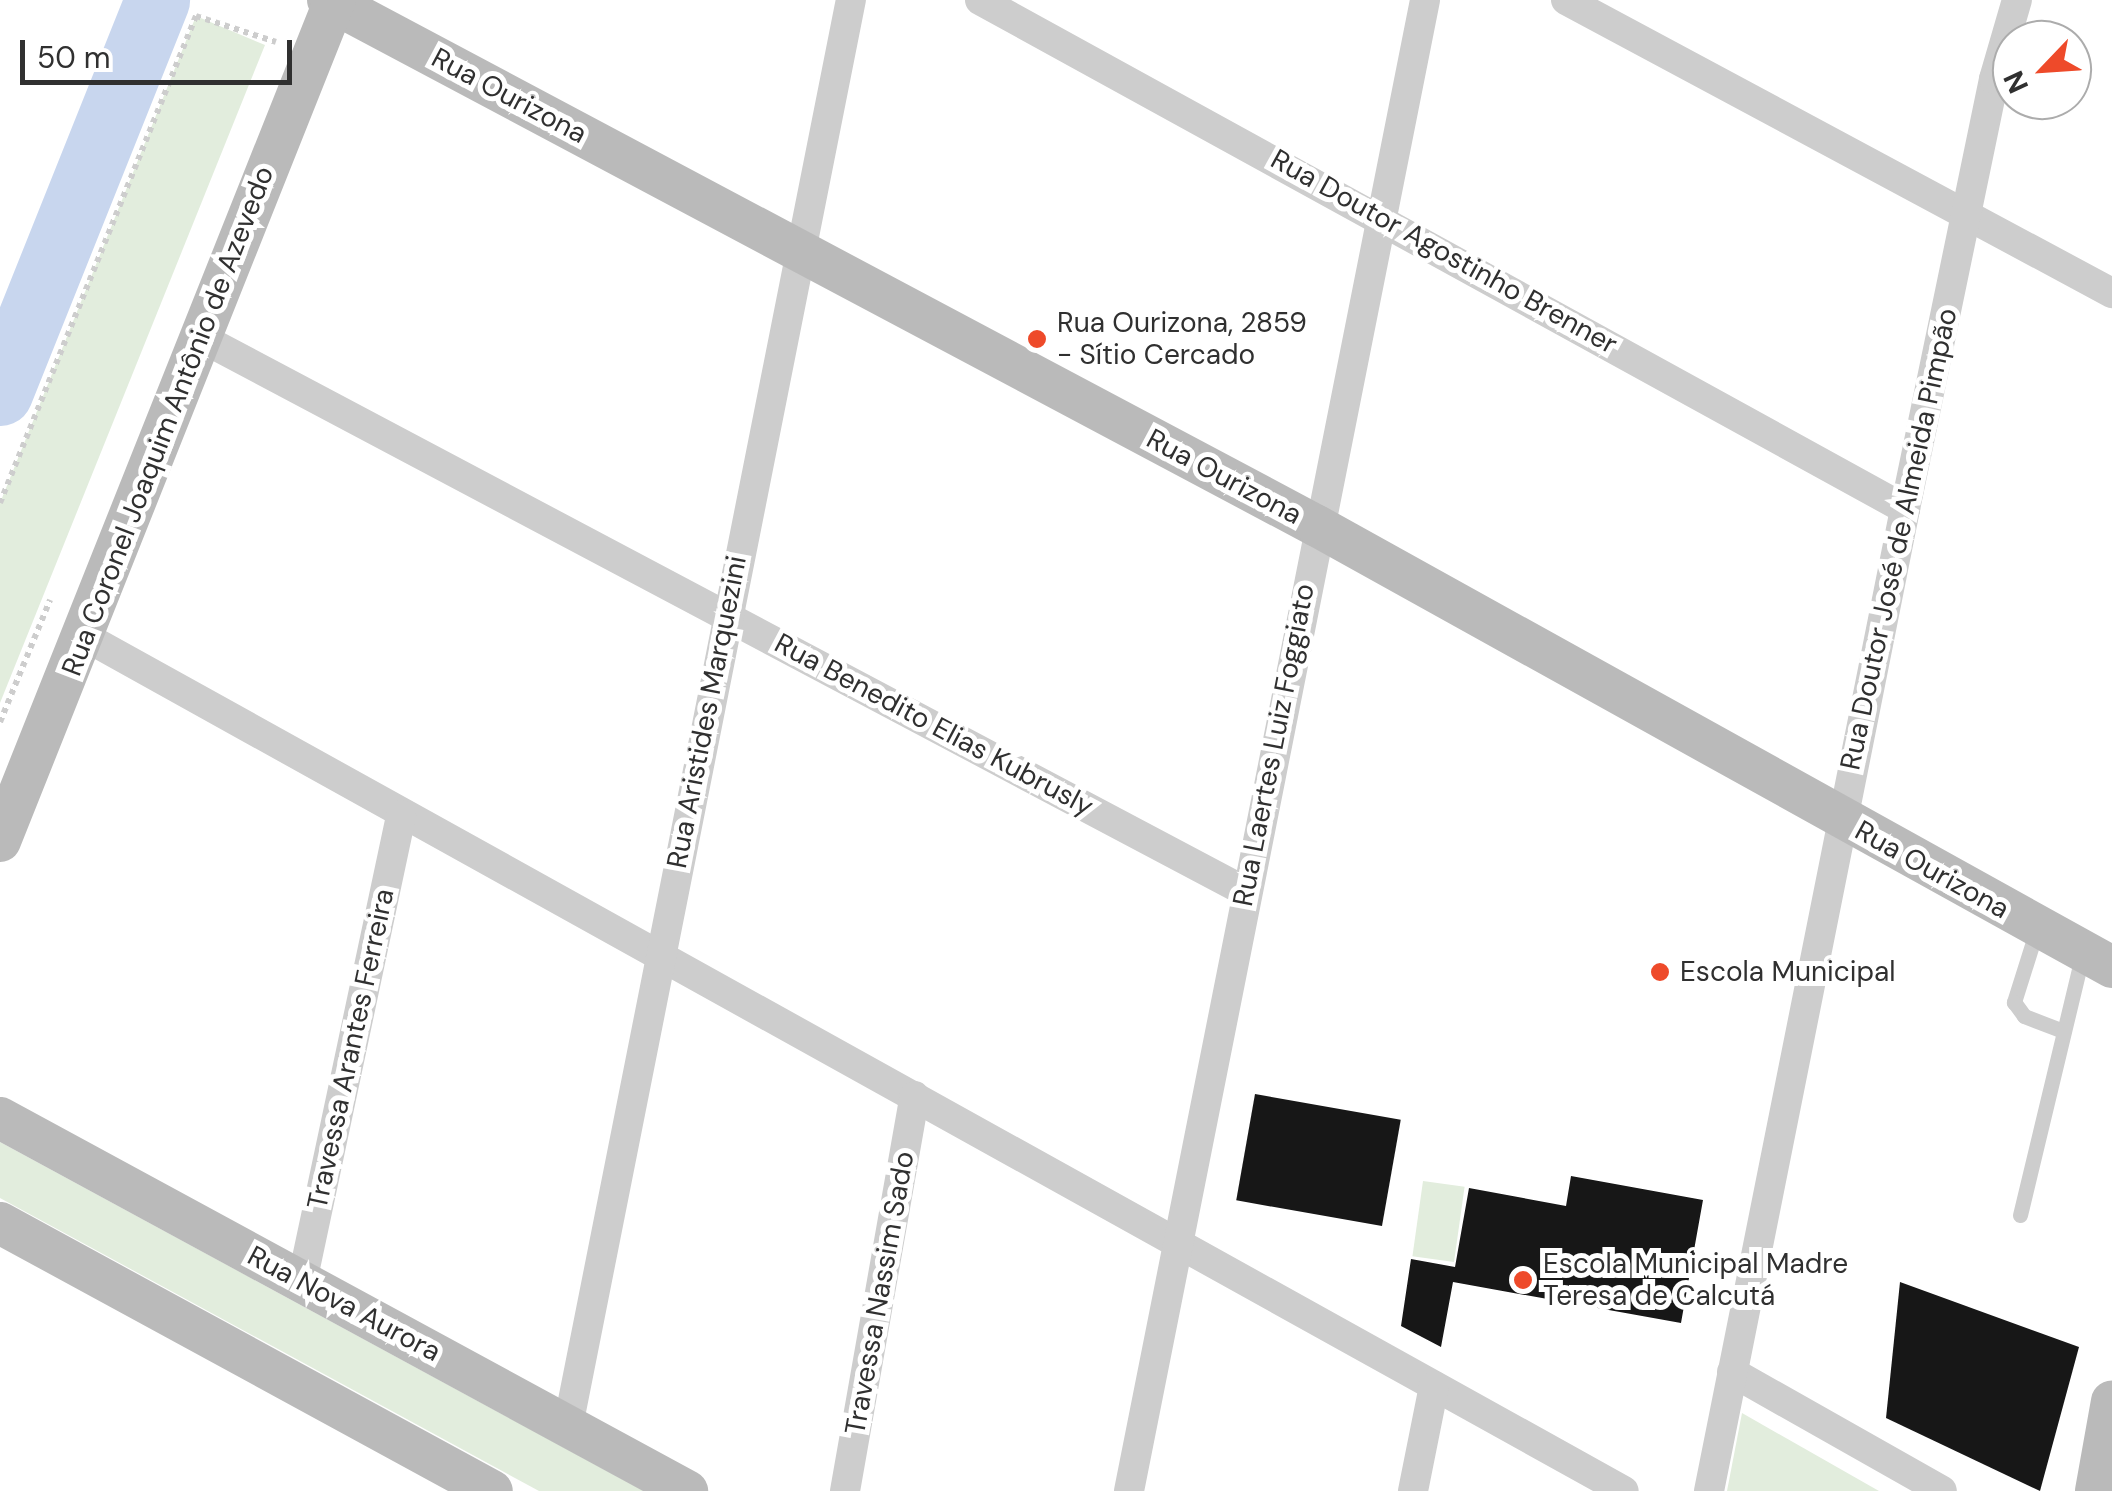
<!DOCTYPE html>
<meta charset="utf-8">
<style>
body{margin:0}
#map{position:relative;width:2112px;height:1491px;overflow:hidden;background:#fff;font-family:"DM Sans",sans-serif}
div>[style]{position:absolute}
.green>*{inset:0;background:#e2eddd;transform-origin:0 0}
.river>*{height:65px;margin:-32.5px;padding:0 32.5px;transform-origin:32.5px;border-radius:32.5px;background:#c8d6ee}
.building>*{inset:0;background:#171717;transform-origin:0 0}
.path>*{height:6px;margin-top:-3px;transform-origin:0;background:repeating-linear-gradient(90deg,#cdcdcd 0 5px,transparent 0 10px)}
.lane>*{height:15px;margin:-7.5px;padding:0 7.5px;transform-origin:7.5px;border-radius:7.5px;background:#cdcdcd}
.street>*{height:30px;margin:-15px;padding:0 15px;transform-origin:15px;border-radius:15px;background:#cdcdcd}
.secondary>*{height:42px;margin:-21px;padding:0 21px;transform-origin:21px;border-radius:21px;background:#bababa}
.dots>*{width:28px;height:28px;translate:-50% -50%;box-sizing:border-box;border:5px solid #fff;border-radius:50%}
span{translate:-50% -50%;white-space:nowrap;text-align:center;line-height:1.15;-webkit-text-stroke:10px #fff;paint-order:stroke}
.street-label{font-size:28px;color:#303030}
.poi-label{font-size:28px;color:#303030}
.left{translate:0 -50%;text-align:left}
.north{position:absolute;left:1992px;top:20px;width:100px;height:100px;box-sizing:border-box;background:#fff;border:2px solid #acacac;border-radius:50%;rotate:245deg;font-size:28px;font-weight:700;line-height:40px;text-align:center;color:#303030}
.north::after{content:'';display:block;margin:auto;width:35px;height:45px;background:#ee4a2a;clip-path:polygon(50% 0,100% 100%,50% 72%,0 100%)}
.scale{position:absolute;left:20px;top:40px;width:272px;height:45px;box-sizing:border-box;border:5px solid #303030;border-top:0;padding-left:12px;font-size:30px;line-height:35px;white-space:nowrap;color:#303030;-webkit-text-stroke:8px #fff;paint-order:stroke}
</style>
<div id="map">
<div class="green">
<i style="clip-path:polygon(196px 16px,265px 45px,0 703px,0 503px)"></i>
<i style="clip-path:polygon(0 1142px,644px 1491px,539px 1491px,0 1198px)"></i>
<i style="left:1423px;top:1181px;width:42px;height:76px;rotate:8deg"></i>
<i style="clip-path:polygon(1742px 1413px,1879px 1491px,1727px 1491px)"></i>
</div>
<div class="river">
<i style="left:0;top:393px;width:423px;rotate:-68.2deg"></i>
</div>
<div class="building">
<i style="left:1255px;top:1094px;width:148px;height:108px;rotate:10deg"></i>
<i style="clip-path:polygon(1571px 1176px,1703px 1200px,1681px 1323px,1453px 1282px,1441px 1347px,1401px 1326px,1411px 1259px,1455px 1267px,1469px 1188px,1566px 1206px)"></i>
<i style="clip-path:polygon(1900px 1282px,2079px 1347px,2040px 1491px,1886px 1418px)"></i>
</div>
<div class="path">
<i style="left:0;top:503px;width:525px;rotate:-68.08deg"></i>
<i style="left:196px;top:16px;width:84px;rotate:18deg"></i>
<i style="left:0;top:722px;width:132px;rotate:-67.7deg"></i>
</div>
<div class="lane">
<i style="left:2037px;top:929px;width:77px;rotate:107.5deg"></i>
<i style="left:2014px;top:1002px;width:17px;rotate:54deg"></i>
<i style="left:2024px;top:1016px;width:42px;rotate:21deg"></i>
<i style="left:2020px;top:1215px;width:266px;rotate:-76.5deg"></i>
</div>
<div class="street">
<i style="left:980px;top:0;width:1056px;rotate:28.82deg"></i>
<i style="left:1566px;top:0;width:620px;rotate:28.22deg"></i>
<i style="left:196px;top:335px;width:1189px;rotate:27.94deg"></i>
<i style="left:84px;top:636px;width:1761px;rotate:29.04deg"></i>
<i style="left:302px;top:1282px;width:477px;rotate:-78deg"></i>
<i style="left:1732px;top:1372px;width:241px;rotate:29.5deg"></i>
<i style="left:568px;top:1426px;width:1454px;rotate:-78.78deg"></i>
<i style="left:845px;top:1491px;width:401px;rotate:-80deg"></i>
<i style="left:1129px;top:1491px;width:1520px;rotate:-78.77deg"></i>
<i style="left:1413px;top:1491px;width:107px;rotate:-78.7deg"></i>
<i style="left:1709px;top:1491px;width:1001px;rotate:-78.71deg"></i>
<i style="left:1905px;top:509px;width:439px;rotate:-78.3deg"></i>
<i style="left:1994px;top:79px;width:82px;rotate:-73.8deg"></i>
</div>
<div class="secondary">
<i style="left:328px;top:0;width:1120px;rotate:28.01deg"></i>
<i style="left:1317px;top:526px;width:909px;rotate:29.02deg"></i>
<i style="left:0;top:841px;width:905px;rotate:-68.28deg"></i>
<i style="left:0;top:1118px;width:782px;rotate:28.5deg"></i>
<i style="left:0;top:1223px;width:560px;rotate:28.58deg"></i>
<i style="left:2096px;top:1491px;width:91px;rotate:-79.9deg"></i>
</div>
<div class="dots">
<i style="left:1037px;top:339px;background:#ee4a2a"></i>
<i style="left:1660px;top:972px;background:#ee4a2a"></i>
<i style="left:1523px;top:1280px;background:#ee4a2a"></i>
</div>
<div class="street-label">
<span style="left:509px;top:96px;rotate:28deg">Rua Ourizona</span>
<span style="left:1444px;top:252px;rotate:29deg">Rua Doutor Agostinho Brenner</span>
<span style="left:168px;top:421px;rotate:-69deg">Rua Coronel Joaquim Antônio de Azevedo</span>
<span style="left:1224px;top:477px;rotate:28deg">Rua Ourizona</span>
<span style="left:1899px;top:539px;rotate:-78deg">Rua Doutor José de Almeida Pimpão</span>
<span style="left:707px;top:712px;rotate:-79deg">Rua Aristides Marquezini</span>
<span style="left:934px;top:725px;rotate:28deg">Rua Benedito Elias Kubrusly</span>
<span style="left:1274px;top:745px;rotate:-79deg">Rua Laertes Luiz Foggiato</span>
<span style="left:1932px;top:870px;rotate:29deg">Rua Ourizona</span>
<span style="left:351px;top:1049px;rotate:-78deg">Travessa Arantes Ferreira</span>
<span style="left:880px;top:1293px;rotate:-80deg">Travessa Nassim Sado</span>
<span style="left:344px;top:1304px;rotate:28deg">Rua Nova Aurora</span>
</div>
<div class="poi-label">
<span class="left" style="left:1057px;top:339px">Rua Ourizona, 2859<br>- Sítio Cercado</span>
<span class="left" style="left:1680px;top:972px">Escola Municipal</span>
<span class="left" style="left:1543px;top:1280px">Escola Municipal Madre<br>Teresa de Calcutá</span>
</div>
<div class="north">N</div>
<div class="scale">50 m</div>
</div>
